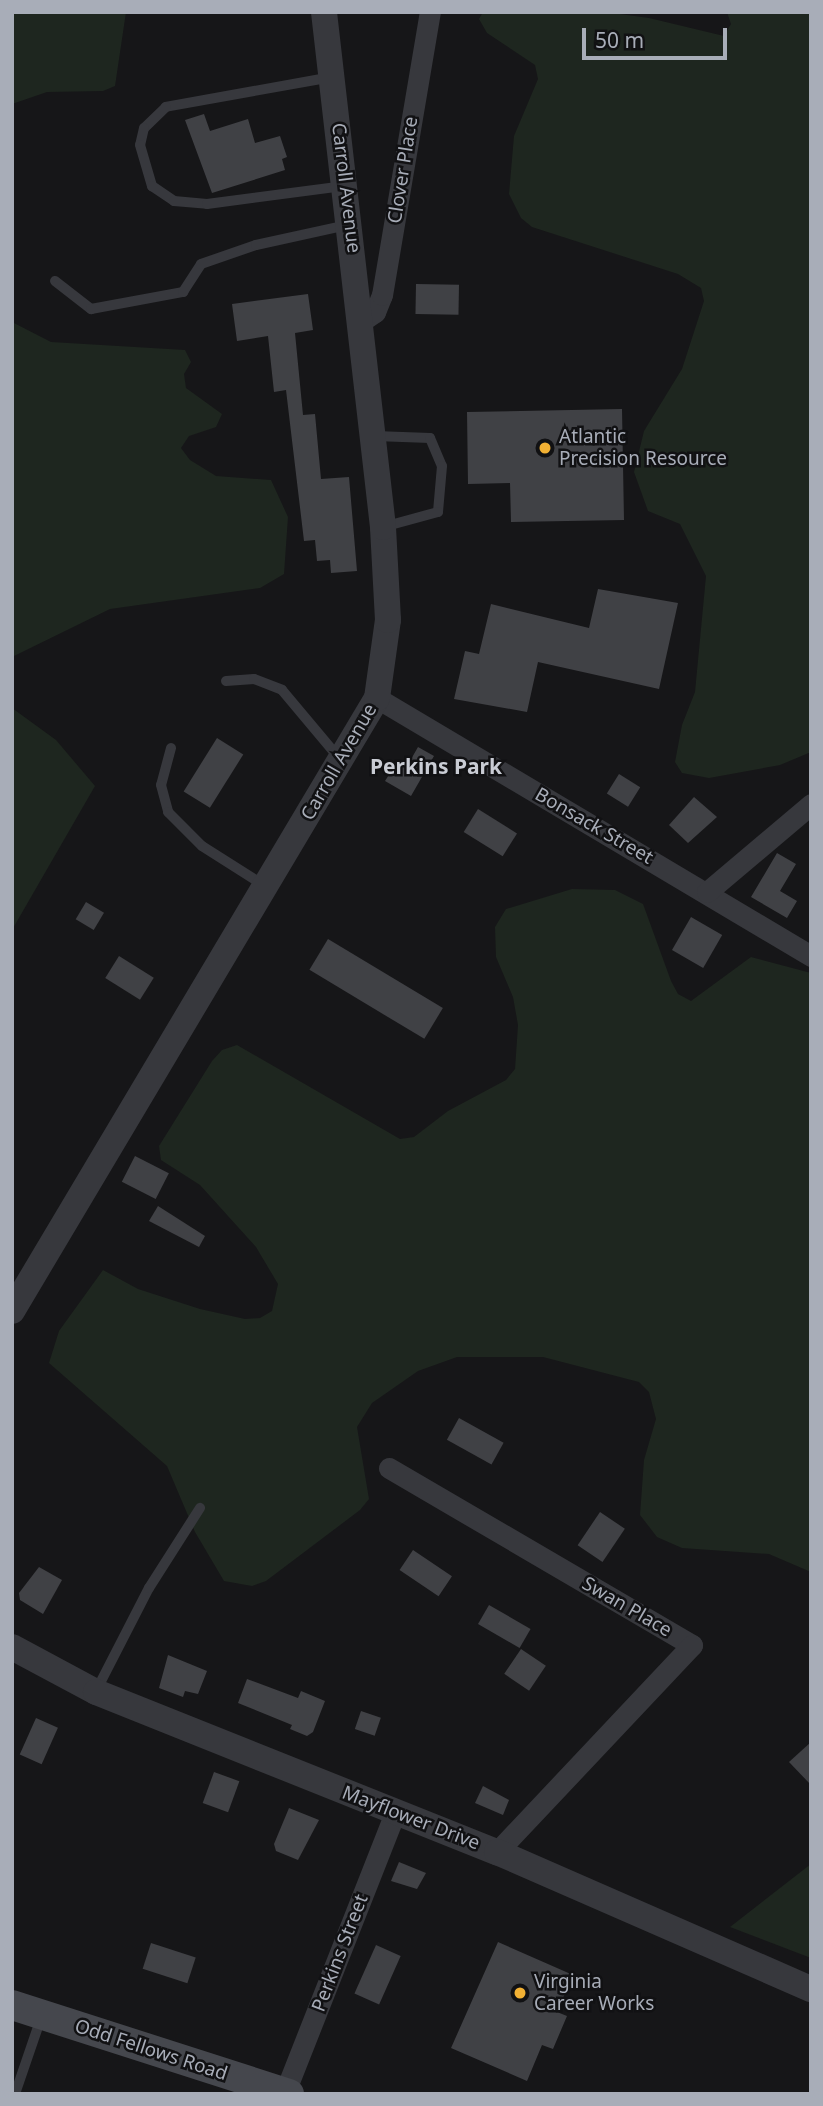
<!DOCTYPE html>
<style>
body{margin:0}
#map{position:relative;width:823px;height:2106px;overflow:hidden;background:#161618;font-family:"Noto Sans",sans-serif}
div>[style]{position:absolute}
.green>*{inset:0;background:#1e261f}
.building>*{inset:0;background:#404145;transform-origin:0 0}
.service>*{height:10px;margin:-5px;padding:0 5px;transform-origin:5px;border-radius:5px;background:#37383d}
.minor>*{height:21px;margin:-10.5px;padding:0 10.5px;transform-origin:10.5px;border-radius:10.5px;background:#37383d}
.tertiary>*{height:26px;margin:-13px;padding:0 13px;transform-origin:13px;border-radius:13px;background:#37383d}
.secondary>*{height:30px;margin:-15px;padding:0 15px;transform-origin:15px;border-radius:15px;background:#45474d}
.dots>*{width:19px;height:19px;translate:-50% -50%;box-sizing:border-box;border:4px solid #111113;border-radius:50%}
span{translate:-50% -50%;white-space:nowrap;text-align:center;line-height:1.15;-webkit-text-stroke:5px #111113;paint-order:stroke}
.street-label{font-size:19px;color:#a8adb8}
.poi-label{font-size:19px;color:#a8adb8}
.left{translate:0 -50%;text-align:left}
.neighbourhood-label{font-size:21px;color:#c9ccd4;font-weight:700}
.frame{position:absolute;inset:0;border:14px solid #a8adb8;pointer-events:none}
.scale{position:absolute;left:582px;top:28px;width:145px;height:32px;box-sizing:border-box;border:4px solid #a8adb8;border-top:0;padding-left:9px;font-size:21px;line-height:24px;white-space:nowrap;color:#a8adb8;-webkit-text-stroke:5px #111113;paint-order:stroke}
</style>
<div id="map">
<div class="green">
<i style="clip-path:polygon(12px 12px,126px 12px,115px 86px,103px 91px,47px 92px,12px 104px)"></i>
<i style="clip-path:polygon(483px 12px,605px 12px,649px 18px,724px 36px,731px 24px,727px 12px,811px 12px,811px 752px,780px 765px,709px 778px,682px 773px,675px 762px,682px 725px,695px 692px,706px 576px,680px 524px,648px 511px,634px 472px,644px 431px,682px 369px,704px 301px,701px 288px,678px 274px,532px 227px,521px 218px,509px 194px,514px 136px,538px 79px,535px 65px,487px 33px,479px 19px)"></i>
<i style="clip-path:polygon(12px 322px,51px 342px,185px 350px,191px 362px,184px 374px,186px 388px,222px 414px,216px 427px,189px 436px,181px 448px,190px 460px,216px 476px,271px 480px,288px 517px,284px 574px,260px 588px,110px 609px,12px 657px)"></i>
<i style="clip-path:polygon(12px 708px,56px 740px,95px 786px,12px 930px)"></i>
<i style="clip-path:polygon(572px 889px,615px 890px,643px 904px,671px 981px,678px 994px,691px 1001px,751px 957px,811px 973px,811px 1572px,769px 1554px,682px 1548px,657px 1537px,640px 1515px,644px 1460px,656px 1419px,649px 1392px,639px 1382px,543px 1357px,457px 1357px,418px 1371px,372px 1403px,357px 1427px,369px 1499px,360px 1510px,266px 1581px,252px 1586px,224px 1581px,195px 1532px,167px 1466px,49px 1363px,59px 1331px,103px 1270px,138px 1289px,200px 1309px,245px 1319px,260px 1318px,272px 1311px,278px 1284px,256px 1247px,200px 1185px,161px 1160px,159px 1146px,212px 1061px,222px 1050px,237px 1045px,400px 1139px,414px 1137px,448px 1111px,506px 1080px,515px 1069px,518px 1025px,513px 997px,496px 957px,495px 927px,506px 909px)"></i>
<i style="clip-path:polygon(811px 1864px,811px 1958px,730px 1927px,807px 1867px)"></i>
</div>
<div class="building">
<i style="clip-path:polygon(204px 114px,210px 131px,248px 119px,255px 143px,280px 136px,287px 157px,282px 159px,285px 170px,212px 193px,185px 120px)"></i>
<i style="left:416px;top:284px;width:43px;height:30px;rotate:1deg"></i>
<i style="clip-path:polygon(308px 294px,313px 330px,295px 333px,303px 415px,315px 414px,321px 479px,349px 477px,357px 571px,331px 573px,330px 560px,317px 561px,315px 540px,304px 541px,286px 390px,274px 392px,268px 336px,237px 341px,232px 304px)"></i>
<i style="clip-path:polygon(622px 409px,624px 520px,511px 522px,510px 483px,468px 484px,467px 412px)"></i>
<i style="clip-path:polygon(598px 589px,678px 603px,659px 689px,538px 662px,527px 712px,454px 699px,465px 651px,479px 654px,491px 604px,589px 628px)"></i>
<i style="left:217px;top:738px;width:31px;height:63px;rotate:32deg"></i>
<i style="clip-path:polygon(418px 747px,434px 756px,411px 796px,385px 781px,397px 762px,406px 768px)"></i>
<i style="left:619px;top:774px;width:25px;height:23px;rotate:32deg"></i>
<i style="clip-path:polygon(694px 797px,717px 817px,688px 843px,669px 825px)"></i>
<i style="left:478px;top:809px;width:46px;height:27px;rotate:32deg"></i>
<i style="clip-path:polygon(777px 853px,796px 864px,780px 891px,797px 901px,787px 918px,751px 897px)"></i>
<i style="left:86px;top:902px;width:21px;height:20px;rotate:31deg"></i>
<i style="left:691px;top:917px;width:36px;height:38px;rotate:30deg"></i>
<i style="left:328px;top:939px;width:134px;height:36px;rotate:31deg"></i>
<i style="left:119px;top:956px;width:41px;height:26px;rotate:32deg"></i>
<i style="left:135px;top:1156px;width:38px;height:29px;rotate:27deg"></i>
<i style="clip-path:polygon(158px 1206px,205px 1236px,199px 1247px,149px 1221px)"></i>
<i style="left:459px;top:1418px;width:51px;height:25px;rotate:29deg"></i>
<i style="left:600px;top:1512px;width:30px;height:40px;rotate:34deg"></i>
<i style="left:413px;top:1550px;width:47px;height:24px;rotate:34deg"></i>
<i style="clip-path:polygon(39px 1567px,62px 1580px,43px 1614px,20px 1600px,19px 1593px)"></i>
<i style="left:489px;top:1605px;width:48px;height:22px;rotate:30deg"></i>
<i style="left:521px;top:1649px;width:30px;height:30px;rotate:34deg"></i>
<i style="clip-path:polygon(168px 1655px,207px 1671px,198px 1694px,185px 1691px,183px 1697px,159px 1688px)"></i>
<i style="clip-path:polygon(247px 1679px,298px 1698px,301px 1691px,325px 1701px,313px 1732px,307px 1736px,290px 1729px,292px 1725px,238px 1703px)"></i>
<i style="left:361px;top:1711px;width:21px;height:19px;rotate:19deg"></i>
<i style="left:36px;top:1718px;width:24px;height:40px;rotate:24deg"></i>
<i style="clip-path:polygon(811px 1742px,811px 1785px,789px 1762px)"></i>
<i style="left:214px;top:1772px;width:27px;height:33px;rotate:20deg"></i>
<i style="clip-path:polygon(483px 1786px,509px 1800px,503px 1815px,475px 1803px)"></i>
<i style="clip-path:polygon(289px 1808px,319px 1820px,298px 1860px,276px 1851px,274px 1844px)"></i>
<i style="clip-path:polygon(399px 1862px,426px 1873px,417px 1889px,391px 1881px)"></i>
<i style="clip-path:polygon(498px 1942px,573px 1975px,557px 2012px,567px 2016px,553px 2049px,542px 2045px,527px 2081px,451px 2048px)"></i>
<i style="left:151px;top:1943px;width:47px;height:27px;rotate:18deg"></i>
<i style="left:376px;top:1945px;width:27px;height:53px;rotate:24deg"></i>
</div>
<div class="service">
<i style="left:332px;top:77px;width:169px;rotate:169.8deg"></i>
<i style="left:166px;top:107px;width:30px;rotate:136deg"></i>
<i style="left:144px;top:128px;width:17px;rotate:103deg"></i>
<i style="left:140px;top:145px;width:43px;rotate:73.7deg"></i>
<i style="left:152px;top:186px;width:27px;rotate:34deg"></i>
<i style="left:174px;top:201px;width:33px;rotate:5deg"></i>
<i style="left:207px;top:204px;width:137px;rotate:-7.5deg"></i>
<i style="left:55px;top:281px;width:46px;rotate:37.9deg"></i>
<i style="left:91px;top:309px;width:94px;rotate:-10.5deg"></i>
<i style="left:183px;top:292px;width:33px;rotate:-57deg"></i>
<i style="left:201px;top:264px;width:58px;rotate:-19.1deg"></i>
<i style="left:256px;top:245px;width:94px;rotate:-12.3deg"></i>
<i style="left:375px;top:436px;width:55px;rotate:2.1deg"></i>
<i style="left:430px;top:438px;width:30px;rotate:67deg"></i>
<i style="left:442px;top:466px;width:46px;rotate:95deg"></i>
<i style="left:438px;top:512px;width:57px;rotate:164.7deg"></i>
<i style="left:226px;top:681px;width:28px;rotate:-4deg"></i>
<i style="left:254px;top:679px;width:30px;rotate:21deg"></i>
<i style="left:282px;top:690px;width:90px;rotate:50deg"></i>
<i style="left:171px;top:748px;width:38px;rotate:105deg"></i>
<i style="left:161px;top:785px;width:28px;rotate:75deg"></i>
<i style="left:168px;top:812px;width:48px;rotate:45deg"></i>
<i style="left:202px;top:846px;width:75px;rotate:32.4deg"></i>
<i style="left:96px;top:1691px;width:116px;rotate:-62.8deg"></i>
<i style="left:149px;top:1588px;width:95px;rotate:-57.5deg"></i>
<i style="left:15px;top:2094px;width:80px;rotate:-71.1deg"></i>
</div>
<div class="minor">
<i style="left:362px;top:321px;width:16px;rotate:-35deg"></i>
<i style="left:375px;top:312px;width:18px;rotate:-68deg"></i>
<i style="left:382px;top:295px;width:287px;rotate:-80.4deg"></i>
<i style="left:377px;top:698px;width:505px;rotate:30.73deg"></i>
<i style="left:707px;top:892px;width:136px;rotate:-40.2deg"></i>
<i style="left:389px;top:1468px;width:351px;rotate:30.3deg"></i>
<i style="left:692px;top:1645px;width:284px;rotate:133.3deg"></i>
<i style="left:285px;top:2092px;width:300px;rotate:-68.5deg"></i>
</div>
<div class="tertiary">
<i style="left:12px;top:1311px;width:713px;rotate:-59.23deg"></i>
<i style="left:377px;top:698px;width:79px;rotate:-82deg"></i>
<i style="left:388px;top:620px;width:93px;rotate:-93.1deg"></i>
<i style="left:383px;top:527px;width:518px;rotate:-96.54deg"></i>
<i style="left:12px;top:1647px;width:95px;rotate:28.2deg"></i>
<i style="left:96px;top:1692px;width:432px;rotate:21.8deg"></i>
<i style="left:497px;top:1852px;width:343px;rotate:23.6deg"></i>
</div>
<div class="secondary">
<i style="left:12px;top:2005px;width:291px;rotate:17.8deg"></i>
</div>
<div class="dots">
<i style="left:545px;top:448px;background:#f2b134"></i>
<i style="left:520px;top:1993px;background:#f2b134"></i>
</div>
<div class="street-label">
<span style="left:403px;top:170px;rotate:-81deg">Clover Place</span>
<span style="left:346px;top:188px;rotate:83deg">Carroll Avenue</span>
<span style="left:339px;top:762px;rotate:-60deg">Carroll Avenue</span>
<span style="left:594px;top:826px;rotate:30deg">Bonsack Street</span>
<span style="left:627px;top:1607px;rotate:30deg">Swan Place</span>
<span style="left:411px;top:1818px;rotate:21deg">Mayflower Drive</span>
<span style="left:340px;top:1953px;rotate:-69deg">Perkins Street</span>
<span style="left:151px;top:2050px;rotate:18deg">Odd Fellows Road</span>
</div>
<div class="poi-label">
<span class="left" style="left:559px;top:448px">Atlantic<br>Precision Resource</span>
<span class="left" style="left:534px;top:1993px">Virginia<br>Career Works</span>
</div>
<div class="neighbourhood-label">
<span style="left:436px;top:766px">Perkins Park</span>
</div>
<div class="frame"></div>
<div class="scale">50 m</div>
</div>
